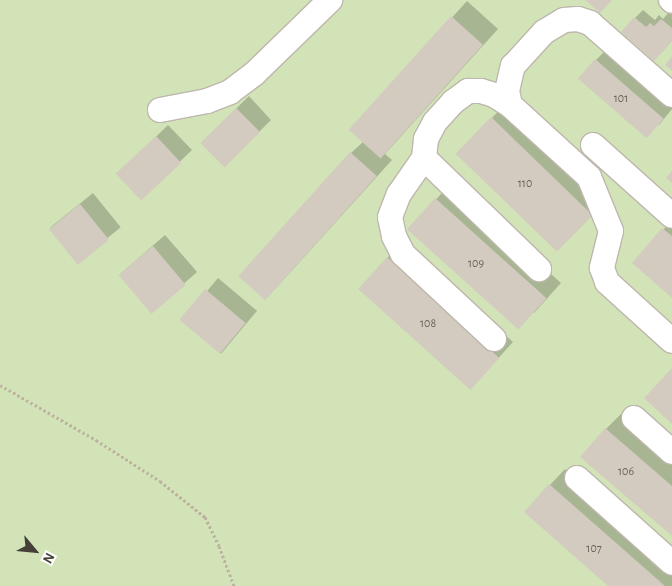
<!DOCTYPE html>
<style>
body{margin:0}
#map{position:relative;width:672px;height:586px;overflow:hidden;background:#f3f0ea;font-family:"Alegreya Sans",sans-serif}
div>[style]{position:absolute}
.green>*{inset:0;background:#d2e3b7;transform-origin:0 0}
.shadow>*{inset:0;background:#0003;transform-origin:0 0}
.building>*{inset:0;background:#d4cbc0;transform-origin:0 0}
.path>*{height:3px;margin-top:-1.5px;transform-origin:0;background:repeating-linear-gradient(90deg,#beb1a0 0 2.5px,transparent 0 5px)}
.roads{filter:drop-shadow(1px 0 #beb7ad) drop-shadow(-1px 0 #beb7ad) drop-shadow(0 1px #beb7ad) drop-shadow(0 -1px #beb7ad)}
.minor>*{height:24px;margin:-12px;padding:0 12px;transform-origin:12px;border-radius:12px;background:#fff}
span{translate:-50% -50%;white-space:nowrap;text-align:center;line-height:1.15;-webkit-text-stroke:5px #fff;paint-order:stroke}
.number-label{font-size:12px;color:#6a635b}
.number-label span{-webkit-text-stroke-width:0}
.north{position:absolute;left:10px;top:526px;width:50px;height:50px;-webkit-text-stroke:4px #fff;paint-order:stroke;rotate:118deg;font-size:14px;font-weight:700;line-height:20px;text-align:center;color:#464039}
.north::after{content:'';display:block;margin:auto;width:18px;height:22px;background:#464039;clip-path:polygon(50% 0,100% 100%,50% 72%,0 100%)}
</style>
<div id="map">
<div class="green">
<i style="left:0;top:0;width:672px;height:586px"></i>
</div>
<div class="shadow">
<i style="clip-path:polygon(467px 1px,498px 29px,385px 154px,392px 160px,266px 299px,351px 153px,363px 142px,350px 130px)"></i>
<i style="clip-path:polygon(643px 10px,655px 20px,659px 15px,663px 19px,670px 11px,672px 13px,672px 41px,662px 52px,635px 18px)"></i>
<i style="clip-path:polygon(608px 48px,672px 104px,672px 109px,659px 125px,596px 60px)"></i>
<i style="clip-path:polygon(249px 96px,271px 120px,259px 132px,202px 142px)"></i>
<i style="clip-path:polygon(507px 102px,608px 198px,574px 234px,492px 118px)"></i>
<i style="clip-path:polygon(168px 125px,192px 150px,142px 198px,130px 162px)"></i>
<i style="clip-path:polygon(451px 183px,561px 283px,534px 313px,409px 229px)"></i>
<i style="left:93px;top:193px;width:44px;height:55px;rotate:51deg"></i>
<i style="clip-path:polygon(672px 220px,672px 296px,634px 263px)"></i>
<i style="left:165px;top:235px;width:49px;height:59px;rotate:49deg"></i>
<i style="clip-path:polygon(403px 243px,513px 342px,485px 373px,387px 258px)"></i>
<i style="left:218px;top:278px;width:51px;height:56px;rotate:40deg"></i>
<i style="clip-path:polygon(621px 414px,672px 458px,672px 534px,606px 429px)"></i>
<i style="clip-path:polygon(565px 469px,672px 563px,672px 586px,609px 586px,550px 485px)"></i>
</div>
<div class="building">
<i style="clip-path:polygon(585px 0,612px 0,600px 13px)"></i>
<i style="left:451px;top:16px;width:43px;height:153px;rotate:42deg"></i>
<i style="clip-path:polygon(634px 17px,646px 27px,650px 23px,654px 26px,661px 19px,672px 28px,672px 41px,654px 61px,621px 32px)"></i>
<i style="clip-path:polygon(672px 56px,672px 71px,665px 65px)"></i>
<i style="left:595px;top:59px;width:91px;height:26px;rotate:41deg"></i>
<i style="left:236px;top:108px;width:34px;height:50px;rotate:45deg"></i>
<i style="left:491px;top:117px;width:141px;height:51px;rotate:44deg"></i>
<i style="left:156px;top:136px;width:37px;height:55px;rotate:47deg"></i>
<i style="left:350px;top:152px;width:36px;height:167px;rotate:42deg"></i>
<i style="clip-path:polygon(672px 171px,672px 183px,666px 178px)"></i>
<i style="left:435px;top:198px;width:150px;height:42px;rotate:42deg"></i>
<i style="left:80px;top:204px;width:46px;height:40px;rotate:51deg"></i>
<i style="clip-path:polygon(662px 228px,672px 236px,672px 298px,632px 263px)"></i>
<i style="left:153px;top:246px;width:51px;height:45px;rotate:50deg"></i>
<i style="left:387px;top:257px;width:151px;height:43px;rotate:42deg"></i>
<i style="left:205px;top:289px;width:53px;height:40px;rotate:40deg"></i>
<i style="clip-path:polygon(672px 368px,672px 424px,644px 398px)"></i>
<i style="clip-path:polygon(605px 428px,672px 486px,672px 536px,580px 457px)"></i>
<i style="clip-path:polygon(549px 484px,665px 586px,608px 586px,524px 512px)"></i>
</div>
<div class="path">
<i style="left:0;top:385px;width:111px;rotate:29.8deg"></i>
<i style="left:96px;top:440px;width:76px;rotate:32.6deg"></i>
<i style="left:160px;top:481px;width:58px;rotate:38.7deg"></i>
<i style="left:205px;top:517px;width:32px;rotate:64deg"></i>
<i style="left:219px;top:546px;width:43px;rotate:69.4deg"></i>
</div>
<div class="roads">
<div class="minor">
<i style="left:671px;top:0;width:1px;rotate:45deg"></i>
<i style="left:510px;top:105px;width:107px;rotate:42.3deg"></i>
<i style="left:589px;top:177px;width:58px;rotate:67.8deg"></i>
<i style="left:611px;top:231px;width:38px;rotate:104deg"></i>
<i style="left:602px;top:268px;width:15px;rotate:70deg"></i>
<i style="left:607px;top:282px;width:88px;rotate:42.2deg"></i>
<i style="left:160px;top:110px;width:48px;rotate:-10.8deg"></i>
<i style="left:207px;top:101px;width:25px;rotate:-21deg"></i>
<i style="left:230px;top:92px;width:31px;rotate:-37deg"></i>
<i style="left:255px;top:73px;width:105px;rotate:-44.2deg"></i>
<i style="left:593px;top:145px;width:106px;rotate:41.9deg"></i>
<i style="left:424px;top:158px;width:160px;rotate:44deg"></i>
<i style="left:494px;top:339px;width:125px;rotate:-137deg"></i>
<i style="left:403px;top:254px;width:20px;rotate:-117deg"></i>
<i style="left:394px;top:236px;width:19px;rotate:-102deg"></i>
<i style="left:390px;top:217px;width:25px;rotate:-69deg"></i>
<i style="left:399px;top:194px;width:44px;rotate:-55.2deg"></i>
<i style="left:424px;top:158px;width:19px;rotate:-84deg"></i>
<i style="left:426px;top:139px;width:19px;rotate:-62deg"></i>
<i style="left:435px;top:122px;width:27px;rotate:-48deg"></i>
<i style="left:453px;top:102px;width:19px;rotate:-36deg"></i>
<i style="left:468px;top:91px;width:13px"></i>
<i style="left:481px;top:91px;width:14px;rotate:17deg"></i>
<i style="left:494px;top:95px;width:19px;rotate:32deg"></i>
<i style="left:510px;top:105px;width:14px;rotate:-102deg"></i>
<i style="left:507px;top:91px;width:26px;rotate:-77deg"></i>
<i style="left:513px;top:66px;width:46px;rotate:-47.6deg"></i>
<i style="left:544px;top:32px;width:23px;rotate:-31deg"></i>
<i style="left:564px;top:20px;width:14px;rotate:-4deg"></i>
<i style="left:578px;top:19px;width:13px;rotate:18deg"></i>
<i style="left:590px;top:23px;width:109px;rotate:41.3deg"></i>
<i style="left:634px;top:418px;width:51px;rotate:41.8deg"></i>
<i style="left:577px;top:478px;width:127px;rotate:41.8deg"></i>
</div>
</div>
<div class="number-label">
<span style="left:621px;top:99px">101</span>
<span style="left:525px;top:184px">110</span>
<span style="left:476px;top:264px">109</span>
<span style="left:428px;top:324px">108</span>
<span style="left:626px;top:472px">106</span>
<span style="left:594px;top:549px">107</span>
</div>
<div class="north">N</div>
</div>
